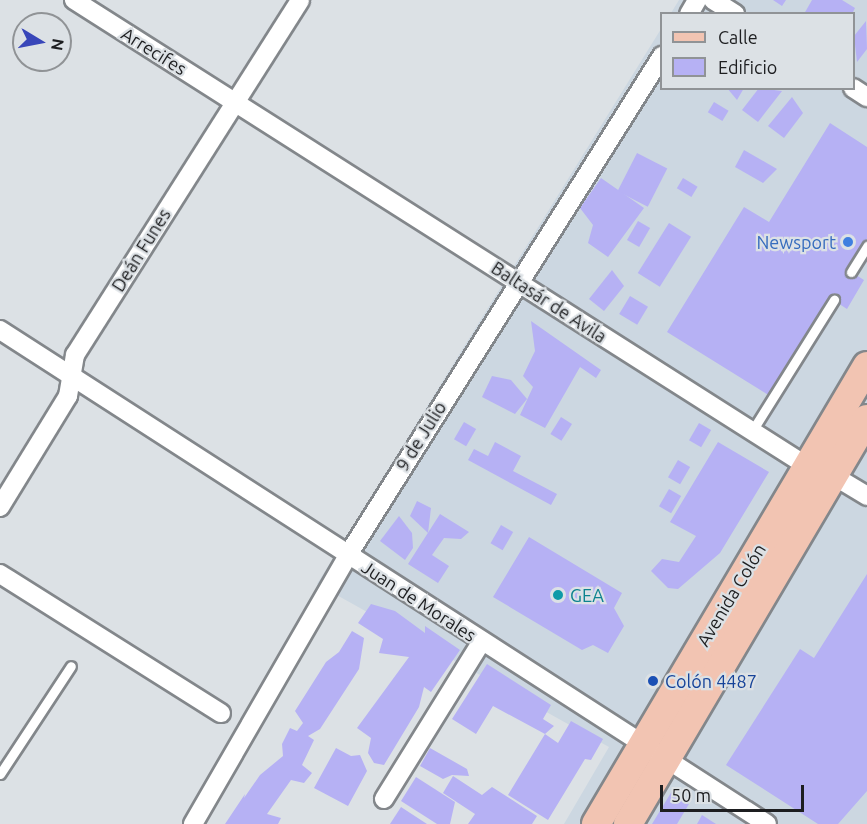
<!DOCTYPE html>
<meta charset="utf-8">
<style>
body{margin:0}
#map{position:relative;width:867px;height:824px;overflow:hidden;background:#dce1e5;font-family:Ubuntu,sans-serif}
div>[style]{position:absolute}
.built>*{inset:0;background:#ccd7e1}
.building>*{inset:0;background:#b6b1f4;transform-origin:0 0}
.roads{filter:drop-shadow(2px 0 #83878b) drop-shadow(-2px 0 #83878b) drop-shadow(0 2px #83878b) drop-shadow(0 -2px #83878b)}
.lane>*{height:9px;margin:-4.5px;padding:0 4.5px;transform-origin:4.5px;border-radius:4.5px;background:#fff}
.street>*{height:18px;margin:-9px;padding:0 9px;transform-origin:9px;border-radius:9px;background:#fff}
.primary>*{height:28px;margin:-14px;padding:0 14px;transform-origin:14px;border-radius:14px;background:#f2c4b2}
.dots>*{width:16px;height:16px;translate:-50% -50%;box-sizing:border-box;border:3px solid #dce1e5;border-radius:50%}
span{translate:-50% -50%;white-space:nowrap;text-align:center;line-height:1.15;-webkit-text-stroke:4.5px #dce1e5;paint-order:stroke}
.street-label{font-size:18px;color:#1d1e20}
.shop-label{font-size:18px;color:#366cbe}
.right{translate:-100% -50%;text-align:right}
.culture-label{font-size:18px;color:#0d838f}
.left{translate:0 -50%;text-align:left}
.transit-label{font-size:18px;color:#164399}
.legend{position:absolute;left:660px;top:12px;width:195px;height:78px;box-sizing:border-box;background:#dce1e5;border:2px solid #909396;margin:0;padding:8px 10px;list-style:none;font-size:18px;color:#1d1e20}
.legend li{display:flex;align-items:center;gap:12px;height:30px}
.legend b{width:30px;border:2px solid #909396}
.north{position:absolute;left:12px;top:12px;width:60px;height:60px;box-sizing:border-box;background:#dce1e5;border:2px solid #909396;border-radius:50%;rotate:100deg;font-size:16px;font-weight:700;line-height:24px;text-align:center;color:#1d1e20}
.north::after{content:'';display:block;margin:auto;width:21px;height:27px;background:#3846b9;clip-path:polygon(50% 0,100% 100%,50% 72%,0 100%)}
.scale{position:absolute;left:660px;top:785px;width:144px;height:27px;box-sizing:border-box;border:3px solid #1d1e20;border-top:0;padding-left:8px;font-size:18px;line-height:21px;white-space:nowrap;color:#1d1e20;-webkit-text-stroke:4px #dce1e5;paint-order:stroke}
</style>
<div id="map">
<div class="built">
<i style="clip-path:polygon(679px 0,867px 0,867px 824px,564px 824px,609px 747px,317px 584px,661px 29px,662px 88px,854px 88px,854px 14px,671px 13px)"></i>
</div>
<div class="building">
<i style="clip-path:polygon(773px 0,786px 0,782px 6px)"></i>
<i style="clip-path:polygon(812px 0,842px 0,855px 8px,852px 14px,804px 14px)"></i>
<i style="clip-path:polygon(866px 21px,867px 49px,857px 62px,854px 36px)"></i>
<i style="clip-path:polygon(727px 88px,744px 88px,737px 100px)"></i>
<i style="clip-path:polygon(759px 88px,782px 91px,758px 122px,742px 110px)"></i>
<i style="clip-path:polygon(792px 97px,803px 113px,784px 138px,768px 126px)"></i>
<i style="left:714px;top:102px;width:17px;height:12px;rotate:31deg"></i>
<i style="clip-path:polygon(830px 123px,867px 147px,867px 239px,848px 270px,864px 280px,847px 309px,830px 298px,770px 396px,667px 332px,744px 207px,769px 222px)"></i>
<i style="clip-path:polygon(744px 150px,777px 169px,763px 183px,735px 167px)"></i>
<i style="left:637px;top:153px;width:34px;height:43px;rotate:27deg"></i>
<i style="clip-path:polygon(601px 178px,644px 208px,608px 257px,588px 243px,593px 225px,580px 208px)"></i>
<i style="left:683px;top:178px;width:17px;height:12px;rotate:31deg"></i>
<i style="left:638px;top:221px;width:14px;height:22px;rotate:30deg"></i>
<i style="left:669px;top:223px;width:26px;height:59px;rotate:32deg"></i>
<i style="clip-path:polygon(612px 270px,624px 286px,604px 311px,589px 299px)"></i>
<i style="left:630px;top:296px;width:21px;height:21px;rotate:31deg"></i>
<i style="clip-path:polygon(531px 321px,601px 370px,596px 378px,580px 367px,545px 428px,520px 415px,533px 387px,523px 376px,535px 351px)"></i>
<i style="clip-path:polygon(492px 376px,511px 380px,527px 399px,515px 414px,482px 397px)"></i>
<i style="left:561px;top:417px;width:13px;height:20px;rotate:32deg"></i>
<i style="left:464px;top:422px;width:14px;height:20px;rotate:30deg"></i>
<i style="left:699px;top:423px;width:14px;height:20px;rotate:30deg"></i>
<i style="clip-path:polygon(495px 442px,521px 456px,513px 471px,557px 494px,551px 505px,468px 460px,474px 449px,488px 456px)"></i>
<i style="clip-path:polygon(718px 442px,769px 472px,720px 553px,678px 589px,668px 588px,651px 571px,662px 559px,679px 562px,696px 536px,670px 522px)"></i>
<i style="left:678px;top:460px;width:14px;height:20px;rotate:30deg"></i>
<i style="left:669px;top:489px;width:14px;height:20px;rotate:30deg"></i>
<i style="clip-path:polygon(417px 501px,431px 508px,428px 533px,410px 516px)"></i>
<i style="clip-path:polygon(440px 514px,469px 532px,461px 539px,444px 538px,432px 555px,449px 566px,438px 583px,408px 564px)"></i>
<i style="clip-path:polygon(399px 516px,412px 533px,413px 548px,405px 560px,380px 541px)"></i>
<i style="left:501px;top:525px;width:14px;height:21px;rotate:30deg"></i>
<i style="clip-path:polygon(529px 537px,622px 593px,614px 608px,624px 626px,608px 653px,593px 645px,582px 650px,493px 597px)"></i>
<i style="clip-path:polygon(867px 574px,867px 791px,838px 824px,818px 824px,726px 765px,800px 649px,814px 658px)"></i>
<i style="clip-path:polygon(371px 604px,395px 611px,425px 633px,425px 626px,460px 650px,431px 692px,424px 687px,419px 707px,384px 765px,374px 763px,368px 753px,371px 738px,357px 728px,409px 657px,379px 653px,383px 639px,358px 623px)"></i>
<i style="clip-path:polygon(352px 631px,364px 638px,359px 669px,320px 729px,308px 736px,314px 740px,302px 765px,312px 773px,304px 783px,291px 780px,267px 814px,281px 818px,278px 824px,225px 824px,245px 794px,244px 798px,260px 775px,283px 756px,282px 744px,290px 728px,297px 731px,303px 723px,295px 711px,326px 662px,339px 652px)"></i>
<i style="clip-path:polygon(487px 664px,551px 705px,543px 719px,554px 726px,545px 734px,493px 706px,476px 734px,452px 719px)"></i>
<i style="clip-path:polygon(571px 721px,603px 739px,591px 760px,585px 759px,548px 820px,508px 795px,545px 734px,558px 743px)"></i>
<i style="clip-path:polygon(336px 748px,351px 756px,360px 755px,367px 771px,348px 806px,314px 788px)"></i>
<i style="clip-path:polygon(430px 748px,467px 769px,469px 776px,452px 775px,443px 779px,420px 766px)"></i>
<i style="clip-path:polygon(453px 776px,482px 795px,492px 787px,537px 816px,532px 824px,468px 824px,475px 814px,443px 793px)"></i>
<i style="clip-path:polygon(416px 777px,455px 802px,450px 824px,437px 824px,401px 801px)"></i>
<i style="clip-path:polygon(672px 791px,689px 804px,677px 824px,652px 824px)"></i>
<i style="clip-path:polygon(401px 807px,427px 824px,390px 824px)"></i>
<i style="clip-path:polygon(702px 815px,716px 824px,697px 824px)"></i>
</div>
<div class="roads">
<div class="lane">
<i style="left:851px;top:272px;width:31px;rotate:-58deg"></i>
<i style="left:752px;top:431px;width:155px;rotate:-58deg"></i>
<i style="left:0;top:774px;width:129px;rotate:-56.7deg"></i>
</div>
<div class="street">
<i style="left:74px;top:0;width:869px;rotate:32.45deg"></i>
<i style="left:807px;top:466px;width:29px;rotate:20deg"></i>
<i style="left:834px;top:476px;width:39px;rotate:31deg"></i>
<i style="left:713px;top:0;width:26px;rotate:32deg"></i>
<i style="left:689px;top:14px;width:16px;rotate:-60deg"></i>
<i style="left:853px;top:88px;width:17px;rotate:33deg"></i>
<i style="left:0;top:330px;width:912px;rotate:32.78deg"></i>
<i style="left:0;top:507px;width:130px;rotate:-58.5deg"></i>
<i style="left:68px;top:396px;width:42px;rotate:-80.3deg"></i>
<i style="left:75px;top:355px;width:420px;rotate:-57.6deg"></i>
<i style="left:0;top:574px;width:261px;rotate:32.2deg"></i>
<i style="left:384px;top:799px;width:186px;rotate:-58.2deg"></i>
<i style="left:193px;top:824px;width:310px;rotate:-60deg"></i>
<i style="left:348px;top:555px;width:590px;rotate:-57.82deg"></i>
</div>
<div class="primary">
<i style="left:596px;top:824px;width:532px;rotate:-59.39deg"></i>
<i style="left:628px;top:824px;width:470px;rotate:-59.5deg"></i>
</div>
</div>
<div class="dots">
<i style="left:848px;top:242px;background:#3f7fe0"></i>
<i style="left:558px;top:595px;background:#0f9aa8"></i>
<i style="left:653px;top:681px;background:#1a4fb4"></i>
</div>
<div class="street-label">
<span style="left:154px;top:51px;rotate:32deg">Arrecifes</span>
<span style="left:141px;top:250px;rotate:-58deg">Deán Funes</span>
<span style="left:549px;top:302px;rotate:33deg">Baltasár de Avila</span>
<span style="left:421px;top:436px;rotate:-58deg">9 de Julio</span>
<span style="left:731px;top:595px;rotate:-59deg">Avenida Colón</span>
<span style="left:419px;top:601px;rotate:33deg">Juan de Morales</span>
</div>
<div class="shop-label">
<span class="right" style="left:836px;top:242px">Newsport</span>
</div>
<div class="culture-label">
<span class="left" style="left:570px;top:595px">GEA</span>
</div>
<div class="transit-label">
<span class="left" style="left:665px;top:681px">Colón 4487</span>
</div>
<ul class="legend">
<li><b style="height:8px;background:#f2c4b2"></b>Calle</li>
<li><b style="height:16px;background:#b6b1f4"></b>Edificio</li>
</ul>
<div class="north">N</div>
<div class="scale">50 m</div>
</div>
